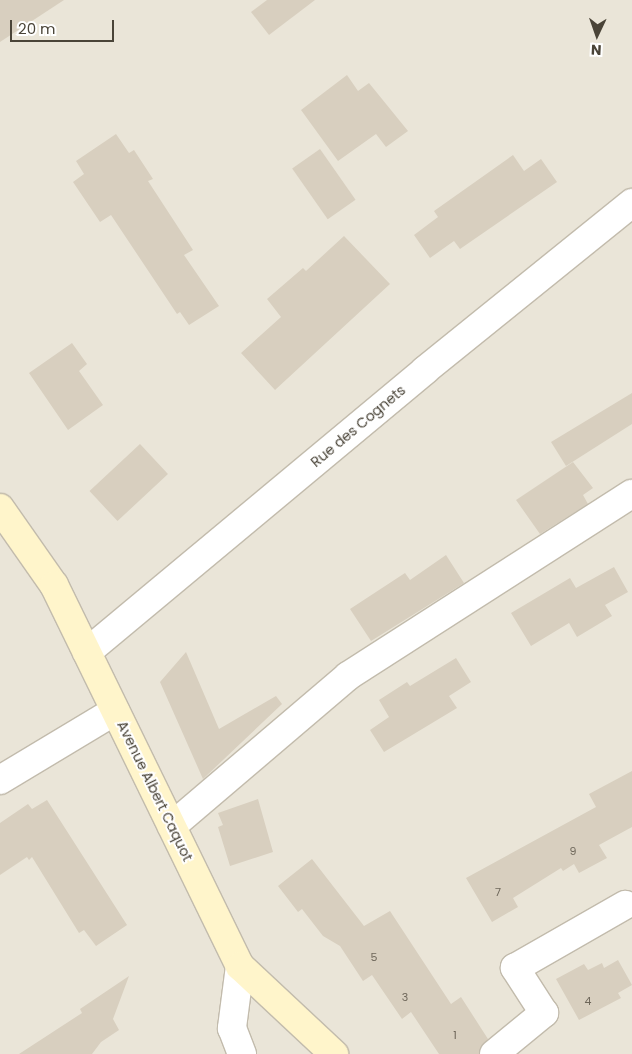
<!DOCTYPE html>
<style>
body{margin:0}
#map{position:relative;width:632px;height:1054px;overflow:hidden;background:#f6f3ea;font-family:Poppins,sans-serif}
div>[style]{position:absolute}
.residential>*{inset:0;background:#eae5d8;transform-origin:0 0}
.building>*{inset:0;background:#d8cfbf;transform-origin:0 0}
.roads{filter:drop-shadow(1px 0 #c2bbac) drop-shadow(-1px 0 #c2bbac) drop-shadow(0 1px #c2bbac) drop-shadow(0 -1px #c2bbac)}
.minor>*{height:28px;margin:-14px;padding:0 14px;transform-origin:14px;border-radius:14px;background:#fff}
.secondary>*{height:28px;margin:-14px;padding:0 14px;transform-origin:14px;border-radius:14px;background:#fff5cb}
span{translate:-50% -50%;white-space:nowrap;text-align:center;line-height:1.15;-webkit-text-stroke:4px #fff;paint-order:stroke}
.number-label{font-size:11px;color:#6e675a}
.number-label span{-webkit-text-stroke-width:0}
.street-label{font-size:14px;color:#4a4438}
.north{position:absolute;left:572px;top:10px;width:50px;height:50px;-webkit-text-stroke:4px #fff;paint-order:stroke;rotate:183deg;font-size:14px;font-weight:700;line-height:20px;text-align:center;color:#4a4438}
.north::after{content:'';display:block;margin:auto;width:18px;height:22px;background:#4a4438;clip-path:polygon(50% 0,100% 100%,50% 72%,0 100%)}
.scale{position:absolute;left:10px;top:20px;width:104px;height:22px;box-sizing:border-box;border:2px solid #4a4438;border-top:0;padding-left:6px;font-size:15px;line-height:18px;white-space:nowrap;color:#4a4438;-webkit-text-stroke:4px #fff;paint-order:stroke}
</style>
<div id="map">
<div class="residential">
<i style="left:0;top:0;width:632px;height:1054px"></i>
</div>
<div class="building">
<i style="clip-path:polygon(0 0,64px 0,0 42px)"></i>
<i style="clip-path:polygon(267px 0,315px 0,269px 35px,251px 12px)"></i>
<i style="clip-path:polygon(347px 75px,358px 91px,369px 83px,408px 131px,386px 147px,376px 134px,338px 161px,301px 110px)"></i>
<i style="clip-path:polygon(116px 134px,129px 153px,134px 150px,153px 179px,148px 181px,193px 250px,184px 255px,219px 306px,189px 325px,180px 312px,177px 314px,111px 215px,100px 222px,73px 182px,84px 174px,76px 161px)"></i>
<i style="left:320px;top:149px;width:62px;height:34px;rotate:55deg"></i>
<i style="clip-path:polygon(513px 155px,524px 171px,541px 159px,557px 182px,460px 249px,454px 241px,430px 258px,414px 235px,438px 217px,434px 211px)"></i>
<i style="clip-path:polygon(344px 236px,390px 284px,275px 390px,241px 353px,281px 317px,267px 299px,303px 268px,306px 271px)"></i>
<i style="clip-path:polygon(72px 343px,87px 364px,79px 371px,103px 405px,68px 430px,29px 373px)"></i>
<i style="clip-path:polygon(632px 393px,632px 424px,566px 466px,551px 442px)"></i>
<i style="left:140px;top:444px;width:41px;height:69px;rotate:47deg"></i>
<i style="clip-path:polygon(573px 462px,593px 488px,583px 495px,588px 504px,540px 534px,516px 500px)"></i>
<i style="clip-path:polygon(446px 555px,464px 583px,371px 641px,350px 609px,405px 573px,410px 580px)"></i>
<i style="clip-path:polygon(614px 567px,628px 592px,605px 605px,612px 616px,577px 637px,569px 623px,531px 646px,511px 613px,570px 578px,576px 588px)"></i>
<i style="clip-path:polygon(186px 652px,219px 729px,276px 696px,282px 704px,203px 779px,160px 682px)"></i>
<i style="clip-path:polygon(456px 658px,471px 682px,449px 696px,457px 708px,384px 752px,370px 730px,389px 717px,379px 700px,407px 682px,410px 686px)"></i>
<i style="clip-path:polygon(632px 771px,632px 827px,599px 845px,607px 858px,579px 873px,574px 864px,563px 871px,561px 868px,513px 898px,518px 907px,492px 922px,466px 878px,596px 807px,589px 794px)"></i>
<i style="clip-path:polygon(258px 799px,273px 852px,230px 866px,218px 827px,223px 825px,218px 813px)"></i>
<i style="clip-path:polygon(47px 800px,127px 925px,96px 946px,84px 930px,79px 933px,32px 857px,29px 860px,27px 857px,0 875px,0 823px,28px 804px,32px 809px)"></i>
<i style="clip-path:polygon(312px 859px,364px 926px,390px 911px,451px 1004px,461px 997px,488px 1039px,479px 1054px,439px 1054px,411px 1012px,402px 1019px,372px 975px,363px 981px,340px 946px,323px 936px,302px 909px,298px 912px,278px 886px)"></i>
<i style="clip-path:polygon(618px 960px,632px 985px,618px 993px,621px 998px,579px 1020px,556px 979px,584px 964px,588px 970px,602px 963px,604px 968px)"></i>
<i style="clip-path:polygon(129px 976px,113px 1019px,119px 1030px,101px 1042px,92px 1054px,19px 1054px,82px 1013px,80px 1009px)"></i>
</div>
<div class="roads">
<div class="minor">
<i style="left:87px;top:652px;width:440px;rotate:-39.8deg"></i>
<i style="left:425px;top:370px;width:266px;rotate:-38.9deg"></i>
<i style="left:0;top:780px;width:134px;rotate:-31deg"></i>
<i style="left:172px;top:826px;width:231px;rotate:-40.4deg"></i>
<i style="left:348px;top:676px;width:337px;rotate:-32.7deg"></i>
<i style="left:240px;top:966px;width:63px;rotate:97.4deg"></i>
<i style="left:232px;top:1028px;width:28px;rotate:69deg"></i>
<i style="left:494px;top:1054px;width:65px;rotate:-39.4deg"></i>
<i style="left:544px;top:1013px;width:54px;rotate:-122.8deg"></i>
<i style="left:515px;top:968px;width:127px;rotate:-29.8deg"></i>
</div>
<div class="secondary">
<i style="left:0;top:508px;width:94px;rotate:55deg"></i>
<i style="left:54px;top:585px;width:424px;rotate:64deg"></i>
<i style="left:240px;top:966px;width:129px;rotate:43.1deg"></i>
</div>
</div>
<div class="number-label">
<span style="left:573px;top:851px">9</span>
<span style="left:498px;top:892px">7</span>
<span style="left:374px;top:957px">5</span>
<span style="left:405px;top:997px">3</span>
<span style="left:588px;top:1001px">4</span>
<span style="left:455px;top:1035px">1</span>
</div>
<div class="street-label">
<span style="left:358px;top:426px;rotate:-40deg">Rue des Cognets</span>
<span style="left:155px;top:791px;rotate:64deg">Avenue Albert Caquot</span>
</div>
<div class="north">N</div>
<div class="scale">20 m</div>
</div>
